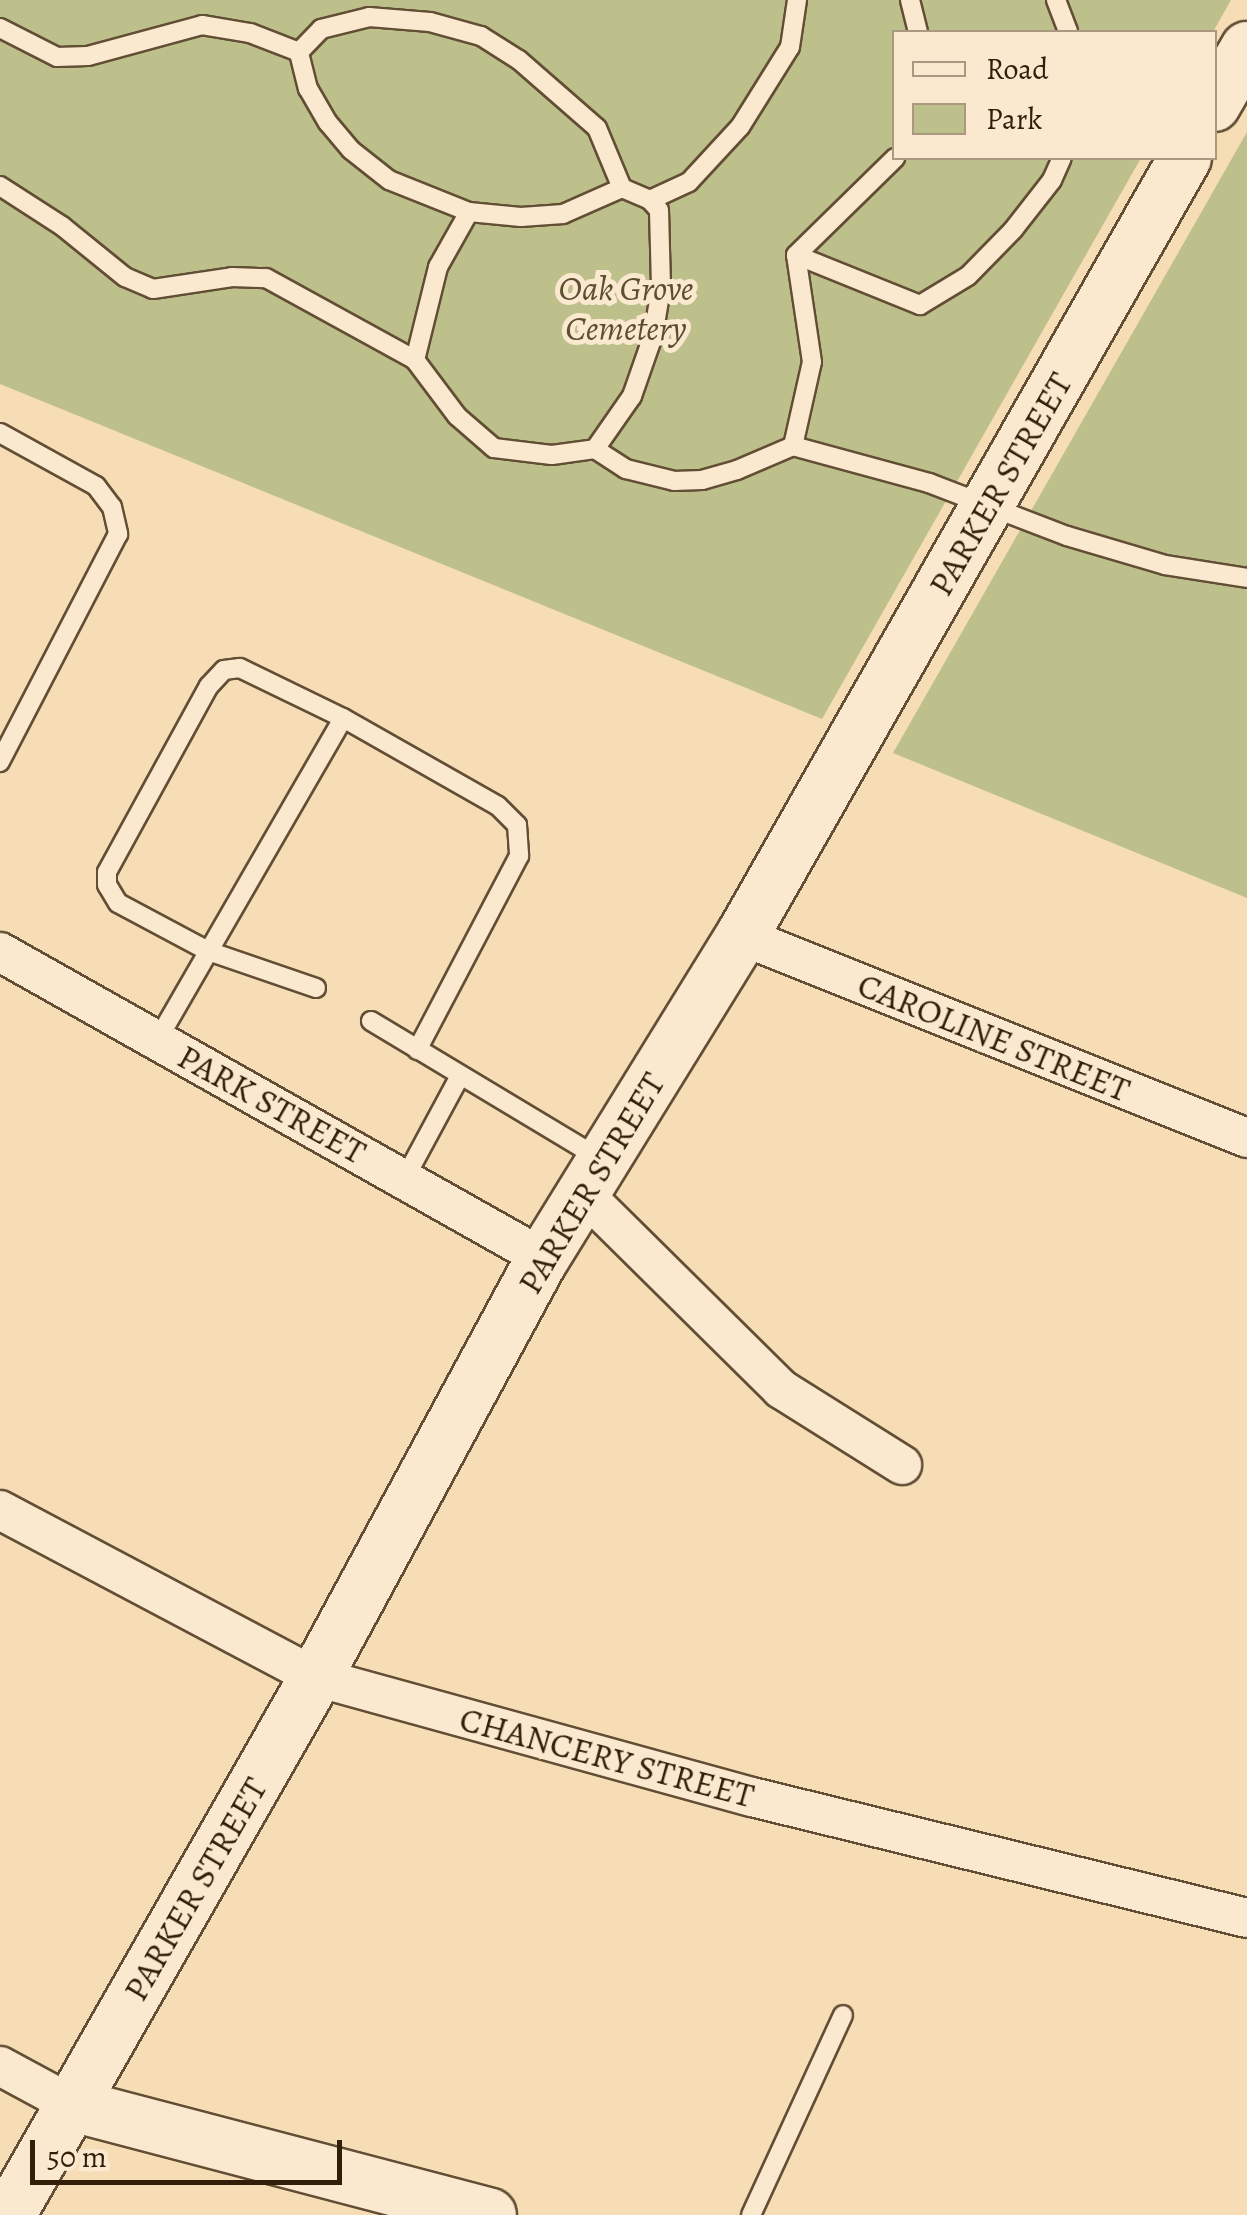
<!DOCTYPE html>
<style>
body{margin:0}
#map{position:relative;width:1247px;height:2215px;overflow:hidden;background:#f7ddb5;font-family:Alegreya,serif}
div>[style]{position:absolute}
.green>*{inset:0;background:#bec08c}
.roads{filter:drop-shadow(2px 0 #624e34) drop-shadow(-2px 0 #624e34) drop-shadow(0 2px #624e34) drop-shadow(0 -2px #624e34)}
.lane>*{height:18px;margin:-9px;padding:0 9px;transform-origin:9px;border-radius:9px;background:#fae9cf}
.street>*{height:38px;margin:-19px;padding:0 19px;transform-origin:19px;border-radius:19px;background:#fae9cf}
.secondary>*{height:52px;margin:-26px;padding:0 26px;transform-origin:26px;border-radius:26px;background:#fae9cf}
span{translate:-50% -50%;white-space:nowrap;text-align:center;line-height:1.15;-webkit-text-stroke:10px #fae9cf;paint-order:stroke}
.park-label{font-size:35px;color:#5b4f30;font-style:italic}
.street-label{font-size:35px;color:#311f09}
.legend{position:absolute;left:892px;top:30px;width:325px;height:130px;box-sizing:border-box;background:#fae9cf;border:2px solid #aa9880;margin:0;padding:12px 18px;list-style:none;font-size:30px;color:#311f09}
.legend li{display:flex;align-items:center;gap:20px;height:50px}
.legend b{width:50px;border:2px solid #aa9880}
.scale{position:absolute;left:30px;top:2140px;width:312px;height:45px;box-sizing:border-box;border:5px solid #311f09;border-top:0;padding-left:12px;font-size:30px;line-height:35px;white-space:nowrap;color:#311f09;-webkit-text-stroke:8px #fae9cf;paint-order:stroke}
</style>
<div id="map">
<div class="green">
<i style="clip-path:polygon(0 0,1231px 0,1213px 32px,894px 32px,894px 158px,1141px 158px,822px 719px,0 384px)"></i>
<i style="clip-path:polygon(1247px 132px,1247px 898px,893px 753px)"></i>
</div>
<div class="roads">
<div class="lane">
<i style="left:910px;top:0;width:33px;rotate:76deg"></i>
<i style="left:1056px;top:0;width:34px;rotate:69deg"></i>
<i style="left:0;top:28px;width:64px;rotate:27deg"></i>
<i style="left:57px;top:57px;width:31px;rotate:-2deg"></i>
<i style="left:88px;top:56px;width:118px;rotate:-15.2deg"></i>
<i style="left:202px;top:25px;width:49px;rotate:9.5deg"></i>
<i style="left:250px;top:33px;width:53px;rotate:21.2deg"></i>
<i style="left:0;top:186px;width:74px;rotate:32.8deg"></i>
<i style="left:62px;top:226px;width:81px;rotate:39deg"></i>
<i style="left:125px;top:277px;width:30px;rotate:23deg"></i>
<i style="left:153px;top:289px;width:80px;rotate:-8.6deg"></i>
<i style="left:232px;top:277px;width:34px;rotate:2deg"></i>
<i style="left:266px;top:278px;width:170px;rotate:28.8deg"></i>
<i style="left:415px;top:360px;width:70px;rotate:53.1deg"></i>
<i style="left:457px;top:416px;width:49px;rotate:40.9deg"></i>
<i style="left:494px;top:448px;width:58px;rotate:6.9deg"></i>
<i style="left:552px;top:455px;width:43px;rotate:-7.9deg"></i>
<i style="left:595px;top:449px;width:37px;rotate:33deg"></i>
<i style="left:626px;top:469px;width:49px;rotate:14deg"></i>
<i style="left:674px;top:481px;width:28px;rotate:-2deg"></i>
<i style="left:702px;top:480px;width:36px;rotate:-16deg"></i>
<i style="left:737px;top:470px;width:61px;rotate:-23.2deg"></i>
<i style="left:793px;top:446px;width:141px;rotate:15.2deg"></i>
<i style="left:929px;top:483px;width:148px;rotate:21deg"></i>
<i style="left:1067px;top:536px;width:102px;rotate:16.5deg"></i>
<i style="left:1165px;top:565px;width:83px;rotate:9deg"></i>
<i style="left:650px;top:200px;width:43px;rotate:-24.8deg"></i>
<i style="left:689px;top:182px;width:75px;rotate:-47.2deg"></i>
<i style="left:740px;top:127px;width:94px;rotate:-58deg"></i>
<i style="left:790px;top:47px;width:48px;rotate:-81.5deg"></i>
<i style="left:469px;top:212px;width:86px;rotate:-158.2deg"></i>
<i style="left:389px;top:180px;width:48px;rotate:-141.7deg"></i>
<i style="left:351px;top:150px;width:35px;rotate:-130deg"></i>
<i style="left:328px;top:123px;width:39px;rotate:-120deg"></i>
<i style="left:308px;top:89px;width:38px;rotate:-104deg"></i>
<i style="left:299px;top:52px;width:32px;rotate:-46deg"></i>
<i style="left:321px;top:29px;width:49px;rotate:-14deg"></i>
<i style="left:369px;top:17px;width:61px;rotate:4.7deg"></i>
<i style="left:430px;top:22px;width:53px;rotate:15.4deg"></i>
<i style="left:481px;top:36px;width:45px;rotate:32.3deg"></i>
<i style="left:519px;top:60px;width:103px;rotate:41.1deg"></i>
<i style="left:597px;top:128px;width:65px;rotate:67.4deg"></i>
<i style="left:622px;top:188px;width:30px;rotate:23deg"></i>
<i style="left:650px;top:200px;width:13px;rotate:48deg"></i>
<i style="left:659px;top:210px;width:79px;rotate:88.5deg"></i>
<i style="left:661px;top:289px;width:48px;rotate:99.7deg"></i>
<i style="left:653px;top:336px;width:64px;rotate:109.3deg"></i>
<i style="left:632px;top:396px;width:65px;rotate:124.9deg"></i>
<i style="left:796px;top:255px;width:134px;rotate:22deg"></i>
<i style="left:920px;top:305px;width:56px;rotate:-31.1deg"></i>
<i style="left:968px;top:276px;width:64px;rotate:-45.6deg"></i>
<i style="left:1013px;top:230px;width:63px;rotate:-52deg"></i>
<i style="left:1052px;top:180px;width:24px;rotate:-66deg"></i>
<i style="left:796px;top:255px;width:139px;rotate:-44.4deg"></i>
<i style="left:415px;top:360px;width:96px;rotate:-76.1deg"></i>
<i style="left:438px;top:267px;width:63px;rotate:-60.6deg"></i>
<i style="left:469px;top:212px;width:52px;rotate:5.5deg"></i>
<i style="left:521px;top:217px;width:42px;rotate:-4.1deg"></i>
<i style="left:563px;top:214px;width:64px;rotate:-23.8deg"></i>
<i style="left:0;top:433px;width:110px;rotate:28.9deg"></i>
<i style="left:96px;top:486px;width:26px;rotate:53deg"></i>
<i style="left:112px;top:507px;width:28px;rotate:77deg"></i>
<i style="left:118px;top:534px;width:257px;rotate:117.4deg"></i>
<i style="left:793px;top:446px;width:86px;rotate:-77.3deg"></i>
<i style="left:812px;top:362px;width:108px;rotate:-98.5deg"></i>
<i style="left:316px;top:988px;width:114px;rotate:-161.1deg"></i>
<i style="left:208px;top:951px;width:102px;rotate:-151.9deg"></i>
<i style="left:118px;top:903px;width:21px;rotate:-121deg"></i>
<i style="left:107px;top:885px;width:13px;rotate:-90deg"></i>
<i style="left:107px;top:872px;width:212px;rotate:-61.3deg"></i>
<i style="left:209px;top:686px;width:22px;rotate:-47deg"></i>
<i style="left:224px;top:670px;width:16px;rotate:-7deg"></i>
<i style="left:240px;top:668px;width:114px;rotate:25.9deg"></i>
<i style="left:343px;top:718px;width:178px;rotate:29.6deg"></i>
<i style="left:498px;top:806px;width:27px;rotate:45deg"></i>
<i style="left:517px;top:825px;width:31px;rotate:86deg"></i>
<i style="left:519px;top:856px;width:219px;rotate:117.7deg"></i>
<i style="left:371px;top:1021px;width:266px;rotate:31deg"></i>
<i style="left:158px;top:1039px;width:370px;rotate:-60deg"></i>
<i style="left:405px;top:1178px;width:116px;rotate:-61.7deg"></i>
<i style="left:751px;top:2215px;width:220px;rotate:-65.3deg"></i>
</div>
<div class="street">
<i style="left:742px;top:936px;width:544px;rotate:21.8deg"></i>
<i style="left:0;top:952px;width:623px;rotate:29.4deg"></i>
<i style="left:583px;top:1193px;width:279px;rotate:44.7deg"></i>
<i style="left:781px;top:1389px;width:143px;rotate:32.1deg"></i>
<i style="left:0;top:1510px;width:357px;rotate:27.9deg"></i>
<i style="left:316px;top:1677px;width:452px;rotate:15.4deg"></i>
<i style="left:752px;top:1797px;width:510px;rotate:13.74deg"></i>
<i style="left:0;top:2066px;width:82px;rotate:28.4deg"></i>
</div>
<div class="secondary">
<i style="left:1214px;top:105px;width:66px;rotate:-59.9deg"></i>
<i style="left:72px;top:2105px;width:432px;rotate:14.7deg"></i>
<i style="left:9px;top:2215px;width:619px;rotate:-60.29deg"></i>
<i style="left:316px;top:1677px;width:477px;rotate:-61.6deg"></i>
<i style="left:543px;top:1258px;width:379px;rotate:-58.3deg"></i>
<i style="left:742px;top:936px;width:895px;rotate:-60.34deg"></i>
</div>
</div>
<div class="park-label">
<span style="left:626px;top:308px">Oak Grove<br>Cemetery</span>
</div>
<div class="street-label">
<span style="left:1000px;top:484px;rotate:-60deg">PARKER STREET</span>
<span style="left:994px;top:1037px;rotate:22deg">CAROLINE STREET</span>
<span style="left:272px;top:1104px;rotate:29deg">PARK STREET</span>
<span style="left:591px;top:1183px;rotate:-59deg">PARKER STREET</span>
<span style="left:607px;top:1757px;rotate:15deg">CHANCERY STREET</span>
<span style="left:195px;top:1889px;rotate:-60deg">PARKER STREET</span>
</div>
<ul class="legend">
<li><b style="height:12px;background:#fae9cf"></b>Road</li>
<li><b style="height:28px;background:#bec08c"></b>Park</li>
</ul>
<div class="scale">50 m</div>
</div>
